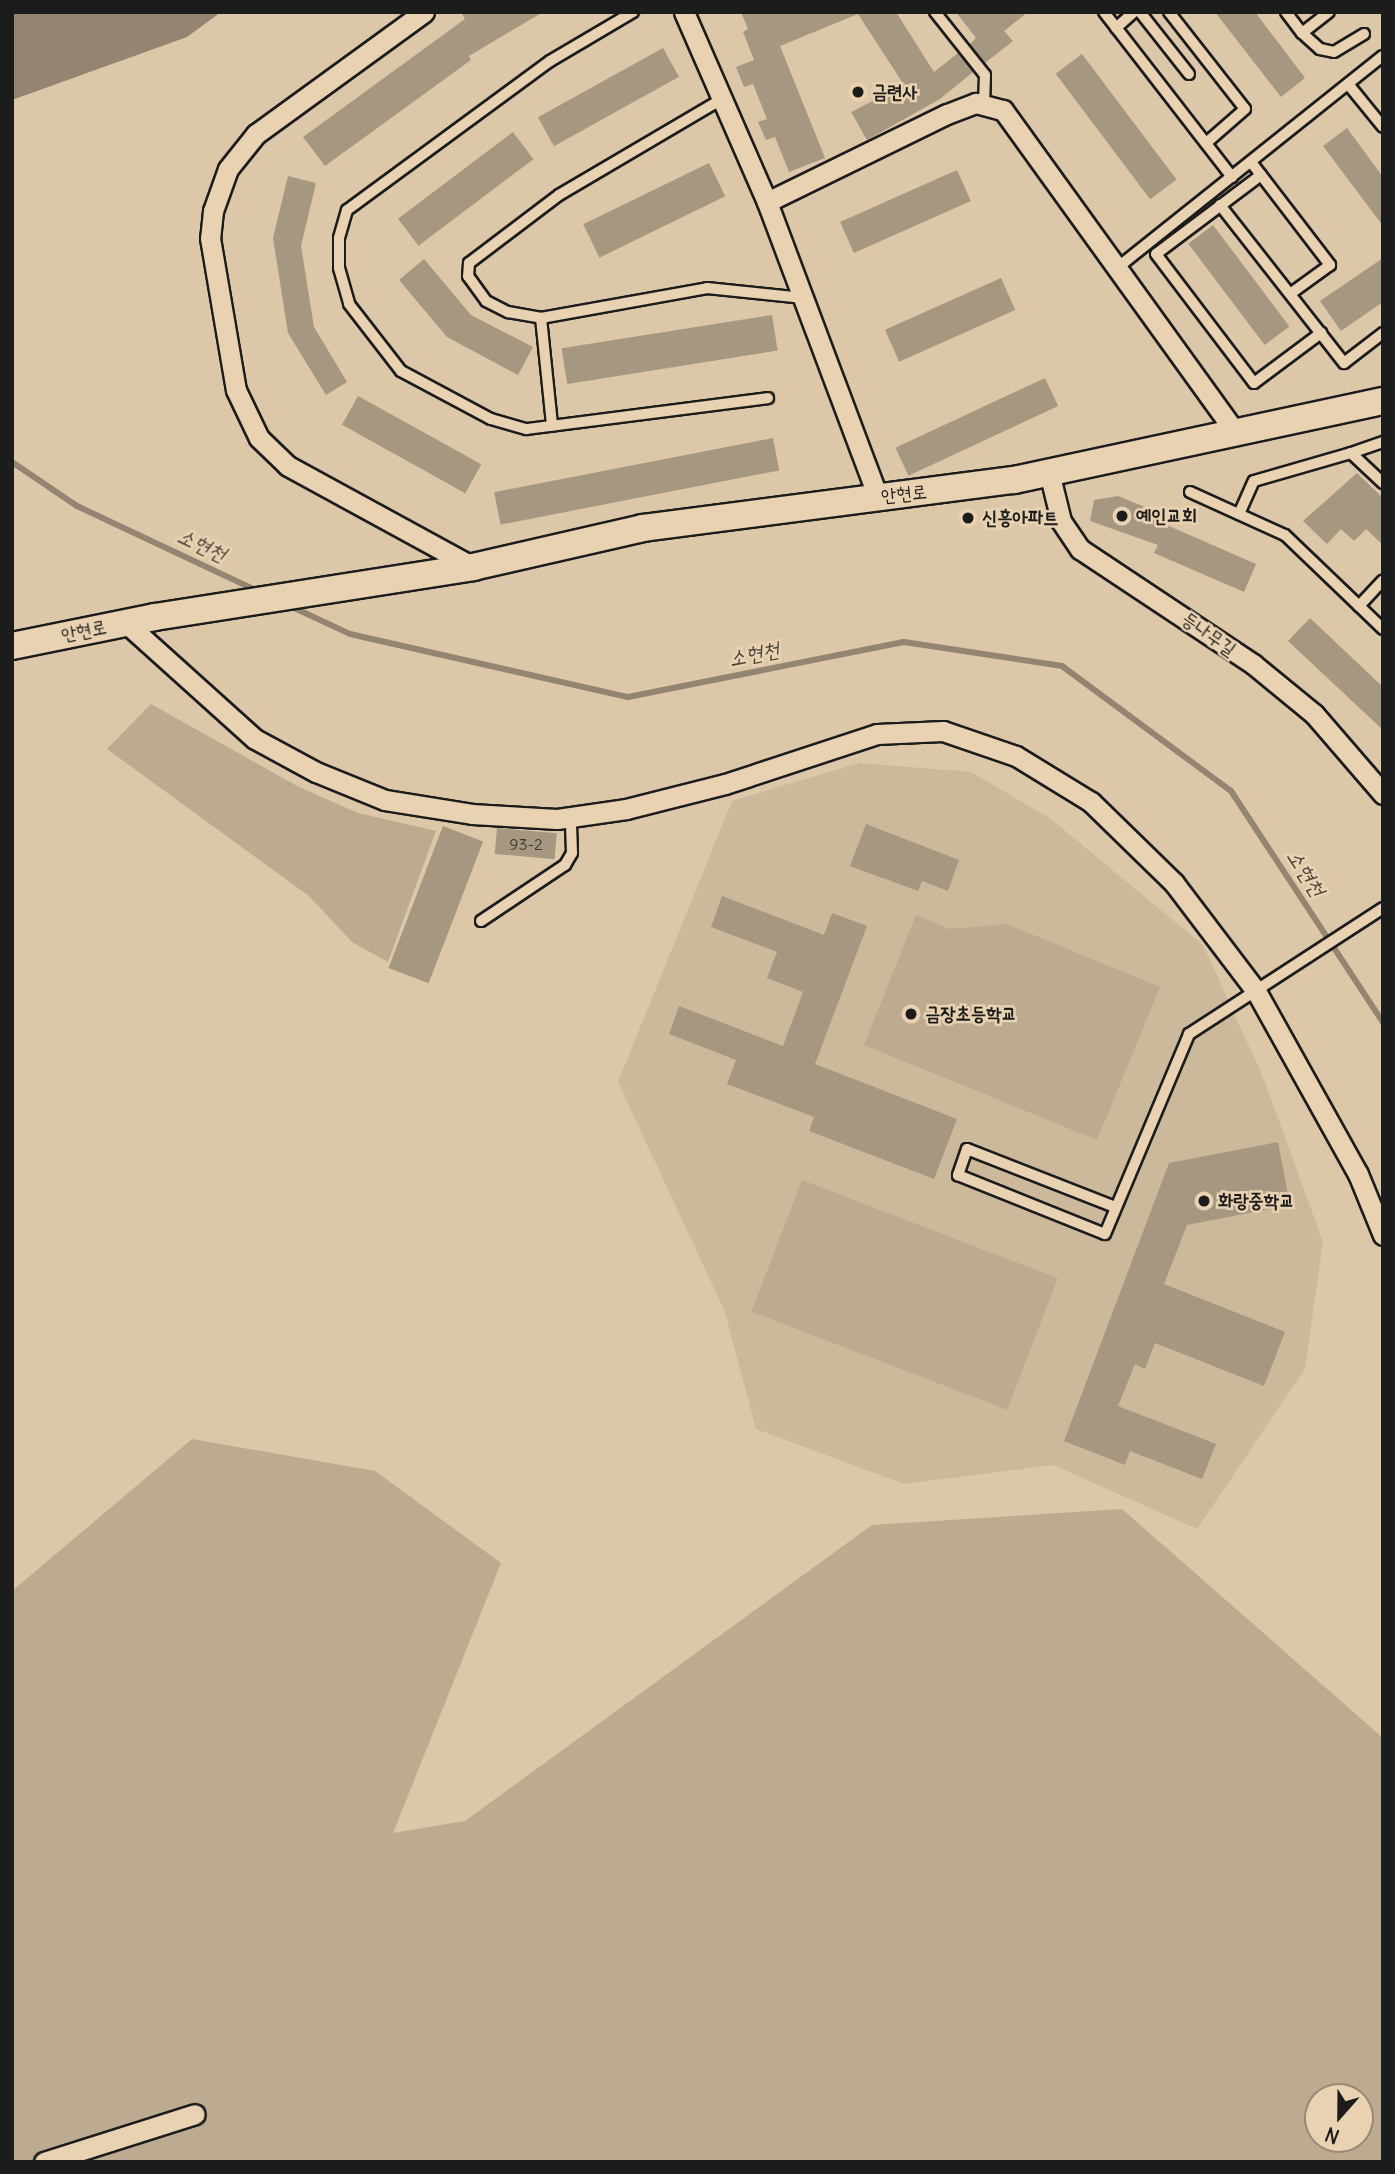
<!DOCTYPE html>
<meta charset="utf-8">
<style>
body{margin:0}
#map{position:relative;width:1395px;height:2174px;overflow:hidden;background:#dcc7a8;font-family:Delius,"Poor Story",sans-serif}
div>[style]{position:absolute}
.built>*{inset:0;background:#ccb99c}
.green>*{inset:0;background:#bcab91;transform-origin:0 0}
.water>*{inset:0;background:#938572}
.stream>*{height:6px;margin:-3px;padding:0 3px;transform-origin:3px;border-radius:3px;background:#938572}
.building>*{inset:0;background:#a69780;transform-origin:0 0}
.roads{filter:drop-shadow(2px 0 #1c1c1c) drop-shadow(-2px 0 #1c1c1c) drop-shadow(0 2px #1c1c1c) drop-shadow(0 -2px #1c1c1c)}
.lane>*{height:10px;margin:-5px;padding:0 5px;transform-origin:5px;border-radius:5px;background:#e8d2b1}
.street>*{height:19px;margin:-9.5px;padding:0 9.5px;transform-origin:9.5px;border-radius:9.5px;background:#e8d2b1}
.secondary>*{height:26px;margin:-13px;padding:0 13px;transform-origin:13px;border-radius:13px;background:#e8d2b1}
.dots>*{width:19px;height:19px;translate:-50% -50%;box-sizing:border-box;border:4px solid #e8d2b1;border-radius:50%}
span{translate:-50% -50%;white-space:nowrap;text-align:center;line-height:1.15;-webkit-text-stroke:5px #e8d2b1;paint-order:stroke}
.number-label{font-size:16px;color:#3e3b35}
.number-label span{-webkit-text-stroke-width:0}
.poi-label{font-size:19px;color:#1c1c1c;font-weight:700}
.left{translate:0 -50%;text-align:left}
.street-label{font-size:19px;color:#1c1c1c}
.water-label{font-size:21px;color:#46413a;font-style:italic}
.frame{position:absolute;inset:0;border:14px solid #1c1c1c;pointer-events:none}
.north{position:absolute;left:1304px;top:2083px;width:70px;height:70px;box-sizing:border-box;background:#e8d2b1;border:2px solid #968975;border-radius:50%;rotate:201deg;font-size:19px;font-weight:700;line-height:28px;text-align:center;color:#1c1c1c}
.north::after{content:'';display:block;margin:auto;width:24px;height:32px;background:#1c1c1c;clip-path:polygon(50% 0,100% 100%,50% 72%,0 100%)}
</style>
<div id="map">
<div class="built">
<i style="clip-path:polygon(859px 763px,971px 772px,1051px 819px,1203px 945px,1263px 1077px,1323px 1242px,1305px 1369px,1197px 1529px,1053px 1465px,904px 1484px,756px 1429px,725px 1312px,618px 1082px,732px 801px)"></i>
</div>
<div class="green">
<i style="clip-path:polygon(151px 704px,297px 786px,358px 813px,436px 831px,388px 962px,352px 942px,309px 896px,107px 749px)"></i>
<i style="clip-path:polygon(916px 915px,949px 929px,1007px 924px,1160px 987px,1097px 1140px,864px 1045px)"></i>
<i style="left:802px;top:1180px;width:274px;height:141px;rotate:21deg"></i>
<i style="clip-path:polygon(evenodd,192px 1439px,375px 1471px,501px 1563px,393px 1833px,465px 1821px,872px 1525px,1122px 1509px,1383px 1738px,1383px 2162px,12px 2162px,12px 1591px,192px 1439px,1318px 2097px,1360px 2097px,1360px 2139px,1318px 2139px,1318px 2097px)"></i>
</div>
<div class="water">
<i style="clip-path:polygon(12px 12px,221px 12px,187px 37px,12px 100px)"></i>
</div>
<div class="stream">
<i style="left:12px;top:462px;width:78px;rotate:34.1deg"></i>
<i style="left:77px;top:506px;width:200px;rotate:25.2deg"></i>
<i style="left:290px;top:606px;width:66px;rotate:25deg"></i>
<i style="left:350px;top:634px;width:285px;rotate:12.8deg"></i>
<i style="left:628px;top:697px;width:281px;rotate:-11.3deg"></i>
<i style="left:904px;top:642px;width:160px;rotate:8.6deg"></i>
<i style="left:1062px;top:666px;width:210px;rotate:36.5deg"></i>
<i style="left:1231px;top:791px;width:277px;rotate:56.7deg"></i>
</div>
<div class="building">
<i style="clip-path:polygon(461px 12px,543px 12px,469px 56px,471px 60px,325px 166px,303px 137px,465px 19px)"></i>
<i style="clip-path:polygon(741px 12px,896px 12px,934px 72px,958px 53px,973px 72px,940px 99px,867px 140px,851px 112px,904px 85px,858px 14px,780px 46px,825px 158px,789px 172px,775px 137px,766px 140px,758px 122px,767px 119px,753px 84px,744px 87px,736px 67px,754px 60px,743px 32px,748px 29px)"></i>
<i style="clip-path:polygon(956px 12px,1028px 12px,1004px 31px,1013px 41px,985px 63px,970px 44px,976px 38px)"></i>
<i style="clip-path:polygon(1215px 12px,1255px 12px,1305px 78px,1281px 97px)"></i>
<i style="left:663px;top:48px;width:33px;height:143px;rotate:61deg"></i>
<i style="left:1082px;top:54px;width:157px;height:33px;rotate:53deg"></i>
<i style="clip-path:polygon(1347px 128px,1383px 177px,1383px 226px,1323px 146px)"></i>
<i style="left:513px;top:132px;width:34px;height:144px;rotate:53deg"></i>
<i style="left:709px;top:163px;width:37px;height:140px;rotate:64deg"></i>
<i style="left:957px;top:170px;width:34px;height:128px;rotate:66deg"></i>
<i style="clip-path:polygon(288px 176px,316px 183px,301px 246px,314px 327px,347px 382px,326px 395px,288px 333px,273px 238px)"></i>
<i style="left:1213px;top:225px;width:127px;height:31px;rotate:53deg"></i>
<i style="clip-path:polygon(1383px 258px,1383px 302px,1341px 331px,1320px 301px)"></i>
<i style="clip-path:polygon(424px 259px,471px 315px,533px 347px,518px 375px,447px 337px,399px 280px)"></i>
<i style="left:1001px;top:278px;width:35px;height:127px;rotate:66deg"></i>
<i style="left:772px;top:315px;width:36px;height:213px;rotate:81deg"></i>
<i style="left:1045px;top:378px;width:31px;height:165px;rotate:65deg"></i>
<i style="left:358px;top:396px;width:141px;height:33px;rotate:29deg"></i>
<i style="left:773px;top:438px;width:33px;height:284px;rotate:79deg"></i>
<i style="clip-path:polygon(1357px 473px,1383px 498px,1383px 545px,1366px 529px,1354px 541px,1341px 529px,1327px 544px,1303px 521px)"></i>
<i style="clip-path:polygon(1118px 496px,1155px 511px,1153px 519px,1256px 564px,1244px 592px,1154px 553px,1158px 545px,1090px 521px,1094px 500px)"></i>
<i style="clip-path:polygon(1310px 618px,1383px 687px,1383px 730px,1288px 641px)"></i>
<i style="clip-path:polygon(866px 824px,959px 860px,948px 891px,922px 881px,918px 891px,850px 866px)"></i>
<i style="left:443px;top:826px;width:43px;height:152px;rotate:21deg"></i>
<i style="left:497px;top:828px;width:60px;height:26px;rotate:5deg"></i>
<i style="clip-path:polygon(722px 896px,824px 935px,832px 913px,867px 926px,815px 1064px,957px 1119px,934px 1179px,809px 1131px,814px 1117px,727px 1084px,736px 1060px,669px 1034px,679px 1006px,783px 1046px,803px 992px,767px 978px,777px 952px,711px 927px)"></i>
<i style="clip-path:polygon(1278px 1142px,1290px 1205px,1187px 1225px,1164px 1284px,1285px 1332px,1264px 1386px,1155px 1343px,1145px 1369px,1135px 1364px,1118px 1406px,1216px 1444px,1202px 1479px,1130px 1451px,1125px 1465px,1064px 1441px,1169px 1163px)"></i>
</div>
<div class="roads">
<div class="lane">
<i style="left:633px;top:12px;width:96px;rotate:149.4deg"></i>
<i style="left:550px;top:61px;width:252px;rotate:143.7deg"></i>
<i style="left:347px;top:210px;width:29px;rotate:106deg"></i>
<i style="left:339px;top:238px;width:30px;rotate:90deg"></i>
<i style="left:339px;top:268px;width:37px;rotate:74deg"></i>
<i style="left:349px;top:304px;width:85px;rotate:52.2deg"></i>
<i style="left:401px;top:371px;width:102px;rotate:28.1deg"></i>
<i style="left:491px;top:419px;width:37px;rotate:16deg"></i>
<i style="left:527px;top:429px;width:243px;rotate:-7.3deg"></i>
<i style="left:935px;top:12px;width:80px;rotate:51.6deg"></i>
<i style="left:985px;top:75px;width:30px;rotate:92deg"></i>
<i style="left:1104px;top:12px;width:209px;rotate:52.2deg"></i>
<i style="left:1140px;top:12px;width:79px;rotate:51.7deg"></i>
<i style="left:1169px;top:12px;width:123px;rotate:51.9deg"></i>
<i style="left:1245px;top:109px;width:52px;rotate:138.9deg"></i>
<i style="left:1286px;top:12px;width:26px;rotate:53deg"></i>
<i style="left:1302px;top:33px;width:24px;rotate:42deg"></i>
<i style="left:1320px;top:49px;width:14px;rotate:12deg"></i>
<i style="left:1334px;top:52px;width:35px;rotate:-31deg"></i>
<i style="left:1116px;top:28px;width:24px;rotate:-42deg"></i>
<i style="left:1302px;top:33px;width:34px;rotate:-38deg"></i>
<i style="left:1348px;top:84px;width:55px;rotate:50.9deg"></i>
<i style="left:722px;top:99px;width:189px;rotate:149.5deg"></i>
<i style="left:559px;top:195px;width:113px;rotate:142.9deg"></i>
<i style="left:469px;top:263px;width:13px;rotate:94deg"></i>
<i style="left:468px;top:276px;width:31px;rotate:54deg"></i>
<i style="left:486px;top:301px;width:25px;rotate:27deg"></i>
<i style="left:508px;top:312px;width:34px;rotate:10deg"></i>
<i style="left:541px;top:318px;width:169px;rotate:-10.2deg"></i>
<i style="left:707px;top:288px;width:97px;rotate:5.9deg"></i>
<i style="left:1251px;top:162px;width:130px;rotate:52.5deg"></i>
<i style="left:1330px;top:265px;width:49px;rotate:144.1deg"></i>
<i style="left:1261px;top:175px;width:131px;rotate:143deg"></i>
<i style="left:1156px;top:254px;width:162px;rotate:52.8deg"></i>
<i style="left:1254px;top:383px;width:84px;rotate:-36.7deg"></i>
<i style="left:1220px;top:205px;width:201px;rotate:51.9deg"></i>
<i style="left:1344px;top:363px;width:49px;rotate:-37.6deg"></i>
<i style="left:1117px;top:268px;width:340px;rotate:-38.6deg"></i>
<i style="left:541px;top:318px;width:108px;rotate:84.1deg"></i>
<i style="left:1351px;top:453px;width:34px;rotate:-19deg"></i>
<i style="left:1190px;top:492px;width:104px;rotate:24.4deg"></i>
<i style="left:1285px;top:535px;width:136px;rotate:43.8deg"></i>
<i style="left:1239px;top:514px;width:36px;rotate:-66deg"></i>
<i style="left:1254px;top:481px;width:101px;rotate:-16.1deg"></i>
<i style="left:1351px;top:453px;width:44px;rotate:43.2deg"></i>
<i style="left:1359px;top:606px;width:35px;rotate:-47deg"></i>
<i style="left:481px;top:921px;width:101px;rotate:-33.7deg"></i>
<i style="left:565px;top:865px;width:14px;rotate:-60deg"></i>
<i style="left:572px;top:853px;width:36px;rotate:-92deg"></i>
<i style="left:1115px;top:1207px;width:159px;rotate:-158.6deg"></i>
<i style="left:967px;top:1149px;width:28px;rotate:109deg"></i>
<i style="left:958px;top:1175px;width:158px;rotate:21.9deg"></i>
<i style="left:1105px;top:1234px;width:217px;rotate:-67.2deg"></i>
<i style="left:1189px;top:1034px;width:231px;rotate:-33deg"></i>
</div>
<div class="street">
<i style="left:424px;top:12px;width:208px;rotate:144deg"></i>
<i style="left:256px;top:134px;width:45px;rotate:128.7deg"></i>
<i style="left:228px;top:169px;width:45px;rotate:109.7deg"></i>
<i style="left:213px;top:211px;width:27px;rotate:96deg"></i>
<i style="left:210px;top:238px;width:154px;rotate:80.3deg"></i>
<i style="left:236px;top:390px;width:53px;rotate:64.4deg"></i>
<i style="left:259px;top:438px;width:40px;rotate:44deg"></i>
<i style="left:288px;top:466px;width:211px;rotate:28.6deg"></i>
<i style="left:684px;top:12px;width:207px;rotate:66.4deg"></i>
<i style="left:767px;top:202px;width:315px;rotate:69.4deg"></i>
<i style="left:767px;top:202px;width:200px;rotate:-26.1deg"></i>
<i style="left:947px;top:114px;width:31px;rotate:-21deg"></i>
<i style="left:976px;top:103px;width:28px;rotate:15deg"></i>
<i style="left:1003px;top:110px;width:397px;rotate:54.2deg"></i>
<i style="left:1049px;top:472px;width:50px;rotate:76.2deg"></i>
<i style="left:1061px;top:521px;width:34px;rotate:56deg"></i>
<i style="left:1080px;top:549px;width:208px;rotate:33.6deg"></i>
<i style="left:1253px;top:664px;width:79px;rotate:39.3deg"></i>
<i style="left:1314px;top:714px;width:106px;rotate:49.2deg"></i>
<i style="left:126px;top:623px;width:173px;rotate:42deg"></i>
<i style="left:255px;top:739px;width:69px;rotate:28.4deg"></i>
<i style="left:316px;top:772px;width:74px;rotate:22.1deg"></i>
<i style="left:385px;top:800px;width:88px;rotate:9.1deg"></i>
<i style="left:472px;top:814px;width:85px;rotate:3.4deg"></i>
<i style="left:557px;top:819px;width:70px;rotate:-8.2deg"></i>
<i style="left:626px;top:809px;width:102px;rotate:-14.2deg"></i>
<i style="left:725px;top:784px;width:160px;rotate:-18.2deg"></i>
<i style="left:877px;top:734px;width:66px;rotate:-2.6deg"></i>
<i style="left:943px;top:731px;width:77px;rotate:18.9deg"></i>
<i style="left:1016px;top:756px;width:88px;rotate:31.5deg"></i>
<i style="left:1091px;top:802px;width:116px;rotate:44.3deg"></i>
<i style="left:1174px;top:883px;width:136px;rotate:52.8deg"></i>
<i style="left:1256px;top:991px;width:210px;rotate:60.9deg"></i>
<i style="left:1358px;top:1174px;width:66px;rotate:67.7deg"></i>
<i style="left:44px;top:2162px;width:158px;rotate:-17.6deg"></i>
</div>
<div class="secondary">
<i style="left:12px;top:646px;width:146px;rotate:-11.5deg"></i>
<i style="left:155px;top:617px;width:322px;rotate:-8.9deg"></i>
<i style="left:473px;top:567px;width:174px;rotate:-12.9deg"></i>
<i style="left:643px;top:528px;width:374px;rotate:-7.4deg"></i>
<i style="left:1014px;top:480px;width:377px;rotate:-12.1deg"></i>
</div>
</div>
<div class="dots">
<i style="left:858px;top:92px;background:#1c1c1c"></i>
<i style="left:1122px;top:516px;background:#1c1c1c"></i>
<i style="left:968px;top:518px;background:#1c1c1c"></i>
<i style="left:911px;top:1014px;background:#1c1c1c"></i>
<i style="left:1204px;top:1201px;background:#1c1c1c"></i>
</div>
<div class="number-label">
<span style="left:526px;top:844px">93-2</span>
</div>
<div class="poi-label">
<span class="left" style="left:872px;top:92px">금련사</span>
<span class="left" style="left:1136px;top:516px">예인교회</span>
<span class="left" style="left:982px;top:518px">신흥아파트</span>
<span class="left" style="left:925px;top:1014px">금장초등학교</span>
<span class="left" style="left:1218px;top:1201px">화랑중학교</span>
</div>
<div class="street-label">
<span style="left:904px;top:494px;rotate:-6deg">안현로</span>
<span style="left:84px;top:631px;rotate:-11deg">안현로</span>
<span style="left:1209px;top:634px;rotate:35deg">등나무길</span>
</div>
<div class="water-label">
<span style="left:202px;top:545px;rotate:25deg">소현천</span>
<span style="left:754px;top:654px;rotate:-11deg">소현천</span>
<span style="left:1306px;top:873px;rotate:57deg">소현천</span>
</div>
<div class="frame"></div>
<div class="north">N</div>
</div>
